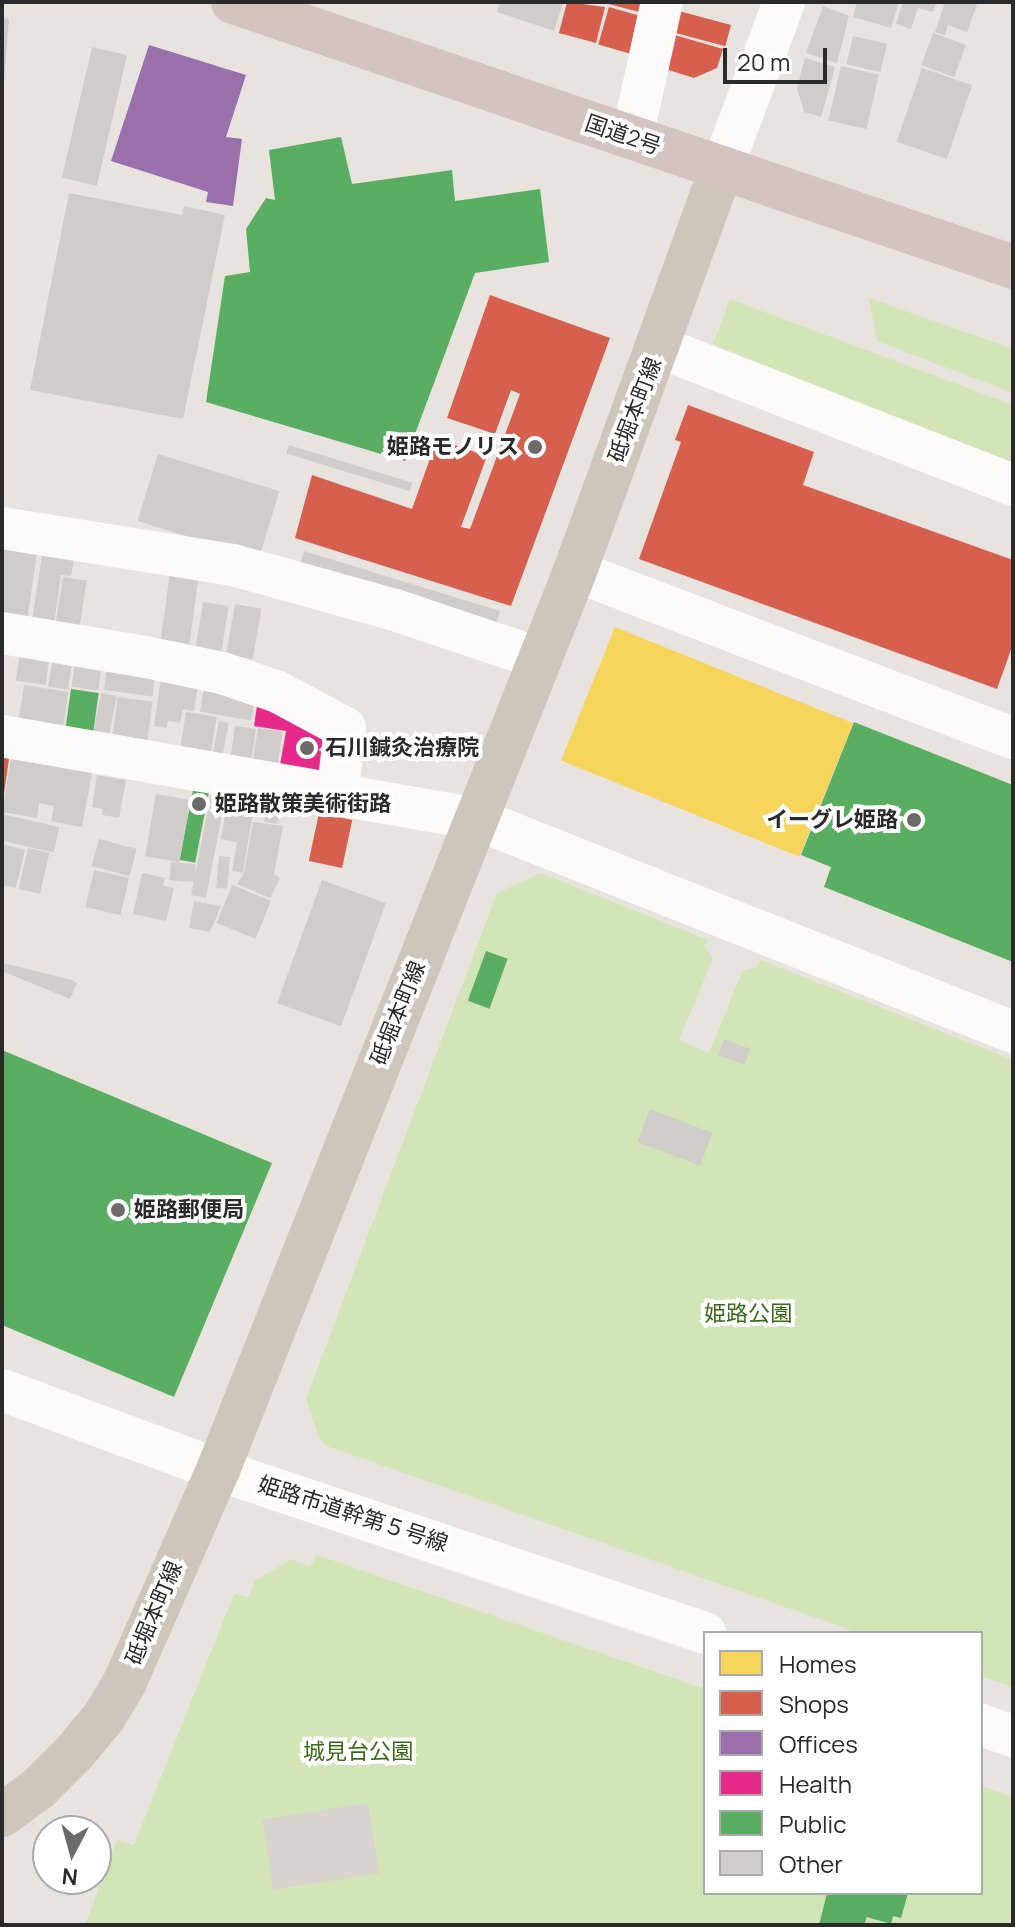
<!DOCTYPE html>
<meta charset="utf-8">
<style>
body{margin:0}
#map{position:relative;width:1015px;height:1927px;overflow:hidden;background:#e9e3e0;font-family:Manrope,"Noto Sans JP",sans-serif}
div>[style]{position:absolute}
.green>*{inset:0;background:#d2e5b7}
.plaza>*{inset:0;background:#d9d3d0;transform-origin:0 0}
.homes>*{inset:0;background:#f6d55c;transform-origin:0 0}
.shops>*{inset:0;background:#d6604d;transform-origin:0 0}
.offices>*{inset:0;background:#9970ab}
.health>*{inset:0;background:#e7298a}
.public>*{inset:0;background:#5aae61;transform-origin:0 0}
.building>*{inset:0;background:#cfccc9;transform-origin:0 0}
.minor>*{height:42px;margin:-21px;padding:0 21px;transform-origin:21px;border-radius:21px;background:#fcfbfa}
.major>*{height:44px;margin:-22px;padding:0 22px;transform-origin:22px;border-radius:22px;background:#cec5bb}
.highway>*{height:44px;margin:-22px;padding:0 22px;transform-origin:22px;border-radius:22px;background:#d3c4bf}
.dots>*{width:22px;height:22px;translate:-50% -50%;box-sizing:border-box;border:4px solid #fff;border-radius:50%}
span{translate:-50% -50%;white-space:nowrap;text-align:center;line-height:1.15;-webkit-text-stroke:8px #fff;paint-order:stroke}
.street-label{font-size:22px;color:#2a2a2a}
.poi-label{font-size:22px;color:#2a2a2a;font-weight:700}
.right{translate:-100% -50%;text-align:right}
.left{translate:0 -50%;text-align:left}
.park-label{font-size:22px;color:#386b17}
.frame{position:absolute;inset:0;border:4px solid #2a2a2a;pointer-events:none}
.legend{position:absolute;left:703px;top:1631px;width:280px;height:264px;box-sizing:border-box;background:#fff;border:2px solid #aaa;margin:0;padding:10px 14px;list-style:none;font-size:24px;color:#2a2a2a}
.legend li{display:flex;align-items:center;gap:16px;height:40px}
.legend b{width:40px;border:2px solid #aaa}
.north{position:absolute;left:32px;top:1815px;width:80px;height:80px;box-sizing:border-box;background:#fff;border:2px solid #aaa;border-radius:50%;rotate:186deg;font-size:22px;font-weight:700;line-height:32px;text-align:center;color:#2a2a2a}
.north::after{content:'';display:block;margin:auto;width:28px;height:36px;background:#6d6b6a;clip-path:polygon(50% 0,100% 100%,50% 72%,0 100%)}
.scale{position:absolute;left:723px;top:48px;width:104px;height:36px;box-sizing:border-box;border:4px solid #2a2a2a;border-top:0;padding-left:10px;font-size:24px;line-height:28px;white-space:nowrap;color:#2a2a2a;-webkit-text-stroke:6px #fff;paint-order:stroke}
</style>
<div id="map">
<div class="green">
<i style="clip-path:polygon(869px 298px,1013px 349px,1013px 393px,877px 341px)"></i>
<i style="clip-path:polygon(730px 299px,1013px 405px,1013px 467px,713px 344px)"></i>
<i style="clip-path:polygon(541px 873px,708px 940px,705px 947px,713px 958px,679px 1040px,709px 1053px,743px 970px,758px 967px,761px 960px,1013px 1060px,1013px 1687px,981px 1676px,981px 1633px,859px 1633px,327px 1446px,319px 1438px,306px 1399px,497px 893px)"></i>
<i style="clip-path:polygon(317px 1555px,705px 1689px,705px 1893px,981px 1893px,981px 1786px,1013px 1797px,1013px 1925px,85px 1925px,117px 1840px,134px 1845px,234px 1594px,249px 1597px,255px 1581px,291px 1559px,310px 1567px)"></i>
</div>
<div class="plaza">
<i style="left:368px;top:1803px;width:71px;height:107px;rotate:81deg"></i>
</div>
<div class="homes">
<i style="left:615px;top:627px;width:257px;height:144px;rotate:22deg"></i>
</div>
<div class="shops">
<i style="clip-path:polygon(567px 2px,605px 7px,596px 43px,559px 33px)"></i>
<i style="clip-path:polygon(601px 2px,646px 2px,643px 13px)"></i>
<i style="left:609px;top:7px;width:37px;height:39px;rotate:16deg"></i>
<i style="left:675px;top:10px;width:58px;height:22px;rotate:15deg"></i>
<i style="clip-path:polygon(671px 34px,723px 49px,717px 68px,694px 78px,662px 68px)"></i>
<i style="clip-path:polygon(490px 295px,610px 338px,511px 606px,295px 538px,312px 475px,412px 509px,437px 439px,487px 456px,461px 527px,470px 529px,520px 394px,511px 390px,495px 434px,447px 418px)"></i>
<i style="clip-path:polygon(688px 405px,814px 452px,803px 485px,1013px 560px,1013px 644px,997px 689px,639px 559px,681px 442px,675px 440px)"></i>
<i style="clip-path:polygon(2px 757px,9px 759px,4px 794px,2px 794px)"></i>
<i style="left:319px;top:813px;width:34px;height:49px;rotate:12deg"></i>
</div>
<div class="offices">
<i style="clip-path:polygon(149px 45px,246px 75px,226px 137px,242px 139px,233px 206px,206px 202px,208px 192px,111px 161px)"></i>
</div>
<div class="health">
<i style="clip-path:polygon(259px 692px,323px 723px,327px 772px,280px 765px,286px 731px,254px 726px)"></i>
</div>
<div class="public">
<i style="clip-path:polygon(341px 137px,352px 184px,452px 170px,455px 201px,540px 189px,549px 262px,475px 273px,405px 461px,206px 402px,225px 276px,250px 272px,246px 229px,266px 198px,275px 200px,269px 150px)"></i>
<i style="left:71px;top:689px;width:28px;height:46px;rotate:8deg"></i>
<i style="clip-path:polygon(854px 722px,1013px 785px,1013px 962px,824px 887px,831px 867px,801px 855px)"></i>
<i style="left:193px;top:790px;width:16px;height:71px;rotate:11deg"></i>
<i style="left:486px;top:951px;width:23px;height:53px;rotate:20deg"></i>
<i style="clip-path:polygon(2px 1050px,272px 1163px,174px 1397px,2px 1325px)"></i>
<i style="clip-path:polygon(827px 1893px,908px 1893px,901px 1918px,893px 1916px,891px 1924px,867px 1917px,864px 1925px,819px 1925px)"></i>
</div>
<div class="building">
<i style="clip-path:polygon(500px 2px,563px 2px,554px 31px,497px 12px)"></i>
<i style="clip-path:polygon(857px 2px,899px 2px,891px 28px,853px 17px)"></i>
<i style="clip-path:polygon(903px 2px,937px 2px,933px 12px,918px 8px,911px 29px,896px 24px)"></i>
<i style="clip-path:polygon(945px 2px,978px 2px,967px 32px,948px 25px,945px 35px,935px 32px)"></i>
<i style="clip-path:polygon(823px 6px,849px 16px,837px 63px,806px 53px)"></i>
<i style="clip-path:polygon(2px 18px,9px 19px,4px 82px,2px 82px)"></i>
<i style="left:933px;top:33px;width:35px;height:34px;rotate:20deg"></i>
<i style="left:853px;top:36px;width:35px;height:29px;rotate:13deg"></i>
<i style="left:92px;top:47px;width:36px;height:134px;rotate:13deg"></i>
<i style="clip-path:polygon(805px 58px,835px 67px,821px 117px,804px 112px,797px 88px)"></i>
<i style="left:841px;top:66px;width:39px;height:56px;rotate:13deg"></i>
<i style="left:922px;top:68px;width:53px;height:78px;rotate:19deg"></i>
<i style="clip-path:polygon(69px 193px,182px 215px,184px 206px,225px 215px,183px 419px,30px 390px)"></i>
<i style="left:289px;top:445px;width:129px;height:9px;rotate:17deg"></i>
<i style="left:158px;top:454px;width:127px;height:70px;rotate:17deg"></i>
<i style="clip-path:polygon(2px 541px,38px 546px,27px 621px,2px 617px)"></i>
<i style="clip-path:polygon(43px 549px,75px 553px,71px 576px,61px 575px,53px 631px,31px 627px)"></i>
<i style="left:304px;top:551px;width:205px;height:15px;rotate:17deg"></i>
<i style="left:170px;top:573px;width:29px;height:74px;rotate:8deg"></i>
<i style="left:63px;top:577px;width:24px;height:55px;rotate:9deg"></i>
<i style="left:203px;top:602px;width:26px;height:52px;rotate:9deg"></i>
<i style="left:235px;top:604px;width:27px;height:51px;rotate:10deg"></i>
<i style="left:21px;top:644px;width:30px;height:37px;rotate:8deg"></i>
<i style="left:54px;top:650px;width:20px;height:37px;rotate:9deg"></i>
<i style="left:76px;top:655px;width:27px;height:32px;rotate:8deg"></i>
<i style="left:108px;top:660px;width:49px;height:30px;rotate:8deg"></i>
<i style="clip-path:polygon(162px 671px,199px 677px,194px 711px,183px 709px,180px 723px,168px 721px,167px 728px,154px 726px)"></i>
<i style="left:206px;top:677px;width:52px;height:35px;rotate:10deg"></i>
<i style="left:24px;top:685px;width:45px;height:41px;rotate:9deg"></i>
<i style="left:101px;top:693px;width:16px;height:47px;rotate:11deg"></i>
<i style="left:118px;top:697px;width:35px;height:45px;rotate:8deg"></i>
<i style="left:186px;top:712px;width:31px;height:39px;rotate:9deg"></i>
<i style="left:219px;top:721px;width:10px;height:34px;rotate:11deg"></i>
<i style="left:235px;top:726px;width:21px;height:31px;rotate:8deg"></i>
<i style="left:258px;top:728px;width:25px;height:32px;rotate:9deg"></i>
<i style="clip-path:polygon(11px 759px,92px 773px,82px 827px,51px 821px,54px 806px,39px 803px,37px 818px,2px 812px)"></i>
<i style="clip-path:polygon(97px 775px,126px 780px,119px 818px,102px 815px,103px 809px,92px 807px)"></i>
<i style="left:211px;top:793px;width:15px;height:104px;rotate:11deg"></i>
<i style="left:156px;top:794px;width:35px;height:63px;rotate:10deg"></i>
<i style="clip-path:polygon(228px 796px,255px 800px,243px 873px,232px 871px,237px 842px,221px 839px)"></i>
<i style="left:267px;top:804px;width:13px;height:18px;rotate:9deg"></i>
<i style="left:2px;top:814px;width:59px;height:26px;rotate:13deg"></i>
<i style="clip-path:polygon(253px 822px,283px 826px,274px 874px,280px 878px,270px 898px,237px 884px,244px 873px)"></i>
<i style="left:99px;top:839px;width:39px;height:28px;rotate:15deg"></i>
<i style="clip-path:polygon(2px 844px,25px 850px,16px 888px,2px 885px)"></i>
<i style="left:28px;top:848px;width:22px;height:42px;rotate:13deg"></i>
<i style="left:219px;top:856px;width:11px;height:32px;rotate:5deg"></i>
<i style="left:171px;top:862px;width:25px;height:18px;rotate:5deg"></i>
<i style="left:94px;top:870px;width:36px;height:38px;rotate:13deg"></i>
<i style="clip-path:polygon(142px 873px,165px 878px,163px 886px,174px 888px,166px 921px,133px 914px)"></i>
<i style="left:322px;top:880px;width:68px;height:131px;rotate:20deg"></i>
<i style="left:232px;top:885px;width:42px;height:41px;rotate:22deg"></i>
<i style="clip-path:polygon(194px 901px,221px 906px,210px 932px,189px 928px)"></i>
<i style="clip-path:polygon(3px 963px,72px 980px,77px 983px,70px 999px,2px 971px)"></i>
<i style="left:724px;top:1039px;width:28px;height:17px;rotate:21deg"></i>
<i style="left:650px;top:1109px;width:67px;height:35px;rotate:21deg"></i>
</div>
<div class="minor">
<i style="left:632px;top:138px;width:139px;rotate:-77.6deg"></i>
<i style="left:722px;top:168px;width:177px;rotate:-69.5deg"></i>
<i style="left:659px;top:347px;width:380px;rotate:21.3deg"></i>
<i style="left:2px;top:528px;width:234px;rotate:9.1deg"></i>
<i style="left:233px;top:565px;width:168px;rotate:15.5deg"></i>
<i style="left:395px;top:610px;width:151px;rotate:18.6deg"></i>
<i style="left:575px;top:571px;width:469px;rotate:20.9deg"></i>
<i style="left:2px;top:633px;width:146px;rotate:9.5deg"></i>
<i style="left:146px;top:657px;width:78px;rotate:11.9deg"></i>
<i style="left:222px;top:673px;width:59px;rotate:18.7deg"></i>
<i style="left:278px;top:692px;width:76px;rotate:28.2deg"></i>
<i style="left:345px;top:728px;width:69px;rotate:96.6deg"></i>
<i style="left:2px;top:736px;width:481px;rotate:9.9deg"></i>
<i style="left:476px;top:819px;width:578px;rotate:21.64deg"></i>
<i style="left:2px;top:1390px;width:230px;rotate:20.3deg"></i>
<i style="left:218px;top:1470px;width:514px;rotate:18.51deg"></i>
<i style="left:981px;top:1725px;width:34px;rotate:19deg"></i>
</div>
<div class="major">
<i style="left:2px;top:1815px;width:46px;rotate:-36.1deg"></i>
<i style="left:39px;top:1788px;width:51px;rotate:-45deg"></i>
<i style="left:75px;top:1752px;width:45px;rotate:-50.4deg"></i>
<i style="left:104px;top:1717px;width:39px;rotate:-59deg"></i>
<i style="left:124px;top:1684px;width:234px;rotate:-66.3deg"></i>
<i style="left:218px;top:1470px;width:967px;rotate:-68.34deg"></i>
<i style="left:575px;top:571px;width:429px;rotate:-70deg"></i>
</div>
<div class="highway">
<i style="left:233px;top:2px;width:824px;rotate:18.76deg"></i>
</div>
<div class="dots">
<i style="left:535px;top:447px;background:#6d6b6a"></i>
<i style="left:307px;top:748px;background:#6d6b6a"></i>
<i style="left:199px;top:804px;background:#6d6b6a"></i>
<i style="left:914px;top:820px;background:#6d6b6a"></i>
<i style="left:118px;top:1210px;background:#6d6b6a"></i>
</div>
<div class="street-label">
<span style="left:623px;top:135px;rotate:19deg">国道2号</span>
<span style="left:635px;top:410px;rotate:-69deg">砥堀本町線</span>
<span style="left:398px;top:1013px;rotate:-68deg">砥堀本町線</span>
<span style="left:353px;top:1514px;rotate:18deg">姫路市道幹第５号線</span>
<span style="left:154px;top:1613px;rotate:-67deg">砥堀本町線</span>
</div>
<div class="poi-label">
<span class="right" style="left:519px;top:447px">姫路モノリス</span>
<span class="left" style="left:325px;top:748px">石川鍼灸治療院</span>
<span class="left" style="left:215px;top:804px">姫路散策美術街路</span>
<span class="right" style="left:898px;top:820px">イーグレ姫路</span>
<span class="left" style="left:134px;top:1210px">姫路郵便局</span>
</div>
<div class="park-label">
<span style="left:748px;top:1314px">姫路公園</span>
<span style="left:358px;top:1752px">城見台公園</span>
</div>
<div class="frame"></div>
<ul class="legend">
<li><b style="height:22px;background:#f6d55c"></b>Homes</li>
<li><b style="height:22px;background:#d6604d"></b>Shops</li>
<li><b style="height:22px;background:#9970ab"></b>Offices</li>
<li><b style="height:22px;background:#e7298a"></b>Health</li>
<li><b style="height:22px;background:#5aae61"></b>Public</li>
<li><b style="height:22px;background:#cfccc9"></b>Other</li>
</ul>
<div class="north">N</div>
<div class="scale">20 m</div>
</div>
